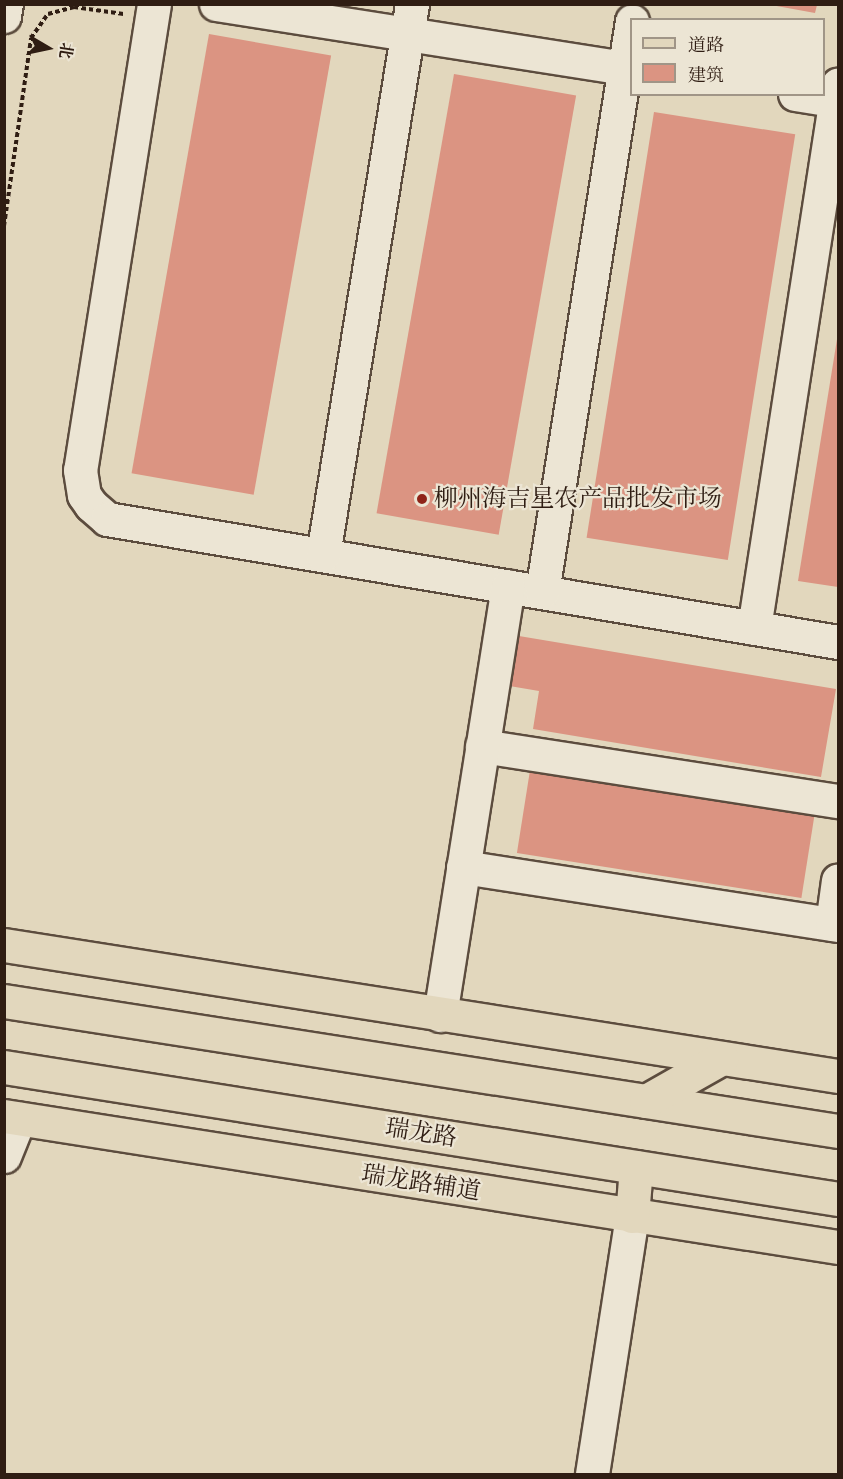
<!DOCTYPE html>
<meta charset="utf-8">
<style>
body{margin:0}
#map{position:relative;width:843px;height:1479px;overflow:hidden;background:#e2d7bd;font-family:Alegreya,"Noto Serif SC",serif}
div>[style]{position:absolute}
.building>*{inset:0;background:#db9482;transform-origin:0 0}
.path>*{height:4px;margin-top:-2px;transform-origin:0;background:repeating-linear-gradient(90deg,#2f1d13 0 4.5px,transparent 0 7.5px)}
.roads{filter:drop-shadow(2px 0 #5c4c3e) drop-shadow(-2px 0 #5c4c3e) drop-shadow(0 2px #5c4c3e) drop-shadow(0 -2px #5c4c3e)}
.minor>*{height:33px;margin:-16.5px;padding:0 16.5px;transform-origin:16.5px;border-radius:16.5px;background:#ece5d4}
.major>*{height:33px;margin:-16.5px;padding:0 16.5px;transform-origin:16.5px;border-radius:16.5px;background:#e2d7bd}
.highway>*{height:33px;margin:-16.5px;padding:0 16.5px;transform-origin:16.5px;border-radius:16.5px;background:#e2d7bd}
.dots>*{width:16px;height:16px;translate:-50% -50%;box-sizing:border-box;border:3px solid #ece5d4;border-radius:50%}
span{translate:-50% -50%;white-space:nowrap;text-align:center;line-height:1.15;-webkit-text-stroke:4.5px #ece5d4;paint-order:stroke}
.poi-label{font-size:24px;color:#2f1d13}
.left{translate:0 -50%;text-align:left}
.street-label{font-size:24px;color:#2f1d13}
.frame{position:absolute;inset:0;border:6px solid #2f1d13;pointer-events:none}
.legend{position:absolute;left:630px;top:18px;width:195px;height:78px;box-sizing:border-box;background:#ece5d4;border:2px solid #a09587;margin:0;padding:8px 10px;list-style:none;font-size:18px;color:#2f1d13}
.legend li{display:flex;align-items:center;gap:12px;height:30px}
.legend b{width:30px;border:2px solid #a09587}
.north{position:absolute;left:18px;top:18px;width:60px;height:60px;-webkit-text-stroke:4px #ece5d4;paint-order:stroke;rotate:99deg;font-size:16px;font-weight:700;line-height:24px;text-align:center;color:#2f1d13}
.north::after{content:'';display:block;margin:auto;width:21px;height:27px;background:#2f1d13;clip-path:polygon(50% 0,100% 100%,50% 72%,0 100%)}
</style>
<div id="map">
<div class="building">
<i style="clip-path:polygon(771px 5px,817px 5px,815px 13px)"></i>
<i style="left:209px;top:34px;width:124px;height:446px;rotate:10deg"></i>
<i style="left:454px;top:74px;width:124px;height:446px;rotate:10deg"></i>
<i style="left:654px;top:112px;width:143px;height:431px;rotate:9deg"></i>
<i style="clip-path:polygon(838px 333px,838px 587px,798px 581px)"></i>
<i style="clip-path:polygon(513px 635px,836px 689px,821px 777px,533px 729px,539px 691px,504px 685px)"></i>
<i style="left:531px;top:764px;width:288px;height:90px;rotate:9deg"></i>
</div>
<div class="path">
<i style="left:4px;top:226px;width:190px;rotate:-81.8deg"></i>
<i style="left:31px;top:38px;width:29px;rotate:-55deg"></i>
<i style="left:48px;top:14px;width:27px;rotate:-15deg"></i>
<i style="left:74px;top:7px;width:50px;rotate:8deg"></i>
</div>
<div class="roads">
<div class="minor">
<i style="left:154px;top:4px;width:472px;rotate:99deg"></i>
<i style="left:80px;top:470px;width:25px;rotate:81deg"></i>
<i style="left:84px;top:495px;width:12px;rotate:55deg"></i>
<i style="left:91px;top:505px;width:21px;rotate:41deg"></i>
<i style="left:107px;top:519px;width:741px;rotate:9.55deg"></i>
<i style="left:216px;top:4px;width:421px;rotate:8.9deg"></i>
<i style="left:4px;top:16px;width:12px;rotate:-81deg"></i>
<i style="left:795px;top:94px;width:44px;rotate:9.2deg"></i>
<i style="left:323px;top:555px;width:558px;rotate:-80.82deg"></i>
<i style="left:542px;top:592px;width:578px;rotate:-81.04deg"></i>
<i style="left:754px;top:628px;width:550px;rotate:-81.22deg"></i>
<i style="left:482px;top:746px;width:360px;rotate:8.8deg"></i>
<i style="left:463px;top:867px;width:379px;rotate:8.8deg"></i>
<i style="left:832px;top:924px;width:44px;rotate:-82.2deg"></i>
<i style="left:440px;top:1015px;width:434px;rotate:-81deg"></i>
<i style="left:4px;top:1156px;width:40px;rotate:-68deg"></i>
<i style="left:592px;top:1474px;width:261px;rotate:-81.2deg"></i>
</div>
<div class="major">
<i style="left:4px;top:945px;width:844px;rotate:8.93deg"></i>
<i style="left:4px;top:1116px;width:844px;rotate:8.93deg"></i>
</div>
<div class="highway">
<i style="left:4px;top:1001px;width:844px;rotate:8.86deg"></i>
<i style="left:4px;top:1067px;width:844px;rotate:8.99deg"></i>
<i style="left:646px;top:1101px;width:87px;rotate:-29.5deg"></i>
<i style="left:632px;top:1216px;width:49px;rotate:-85.3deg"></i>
</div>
</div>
<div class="dots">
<i style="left:422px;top:499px;background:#8f2418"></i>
</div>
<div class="poi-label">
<span class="left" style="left:434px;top:499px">柳州海吉星农产品批发市场</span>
</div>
<div class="street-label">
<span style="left:421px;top:1133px;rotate:9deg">瑞龙路</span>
<span style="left:421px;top:1183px;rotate:9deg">瑞龙路辅道</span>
</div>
<div class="frame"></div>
<ul class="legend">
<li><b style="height:8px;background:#e2d7bd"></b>道路</li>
<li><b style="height:16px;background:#db9482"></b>建筑</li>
</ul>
<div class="north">北</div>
</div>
